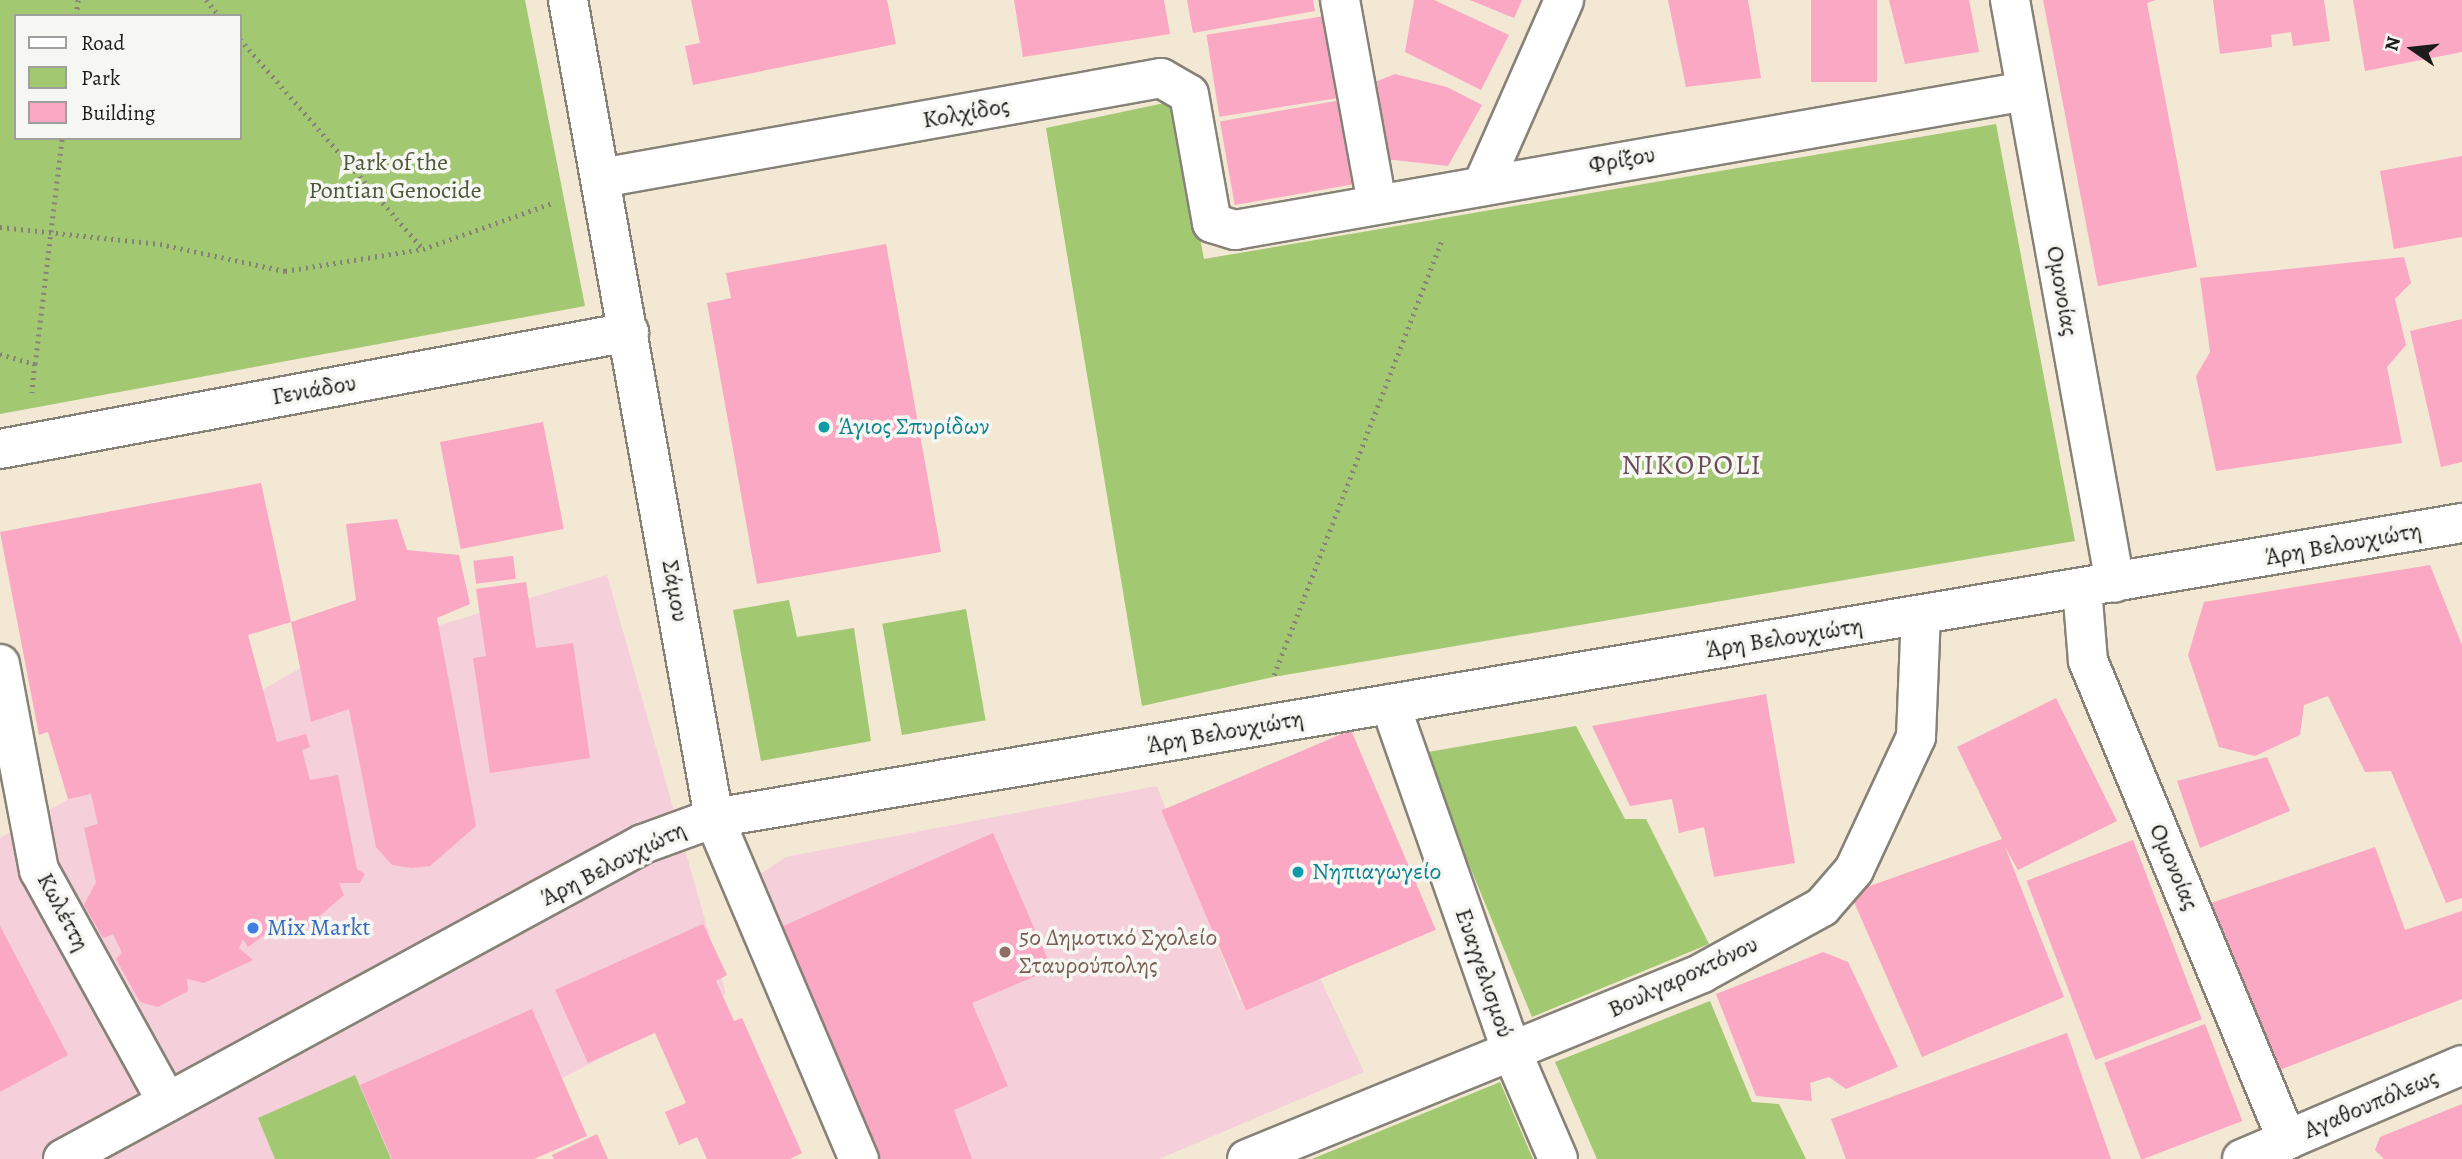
<!DOCTYPE html>
<meta charset="utf-8">
<style>
body{margin:0}
#map{position:relative;width:2462px;height:1159px;overflow:hidden;background:#f2e8d4;font-family:Alegreya,serif}
div>[style]{position:absolute}
.built>*{inset:0;background:#f5cfda}
.green>*{inset:0;background:#a3c872;transform-origin:0 0}
.building>*{inset:0;background:#faa8c4;transform-origin:0 0}
.path>*{height:4.5px;margin-top:-2.25px;transform-origin:0;background:repeating-linear-gradient(90deg,#878278 0 2px,transparent 0 7px)}
.roads{filter:drop-shadow(2px 0 #878278) drop-shadow(-2px 0 #878278) drop-shadow(0 2px #878278) drop-shadow(0 -2px #878278)}
.street>*{height:38px;margin:-19px;padding:0 19px;transform-origin:19px;border-radius:19px;background:#fff}
.path-bridge>*{height:4.5px;margin-top:-2.25px;transform-origin:0;background:repeating-linear-gradient(90deg,#878278 0 2px,transparent 0 7px)}
.dots>*{width:19px;height:19px;translate:-50% -50%;box-sizing:border-box;border:4px solid #f6f6f2;border-radius:50%}
span{translate:-50% -50%;white-space:nowrap;text-align:center;line-height:1.15;-webkit-text-stroke:7px #f6f6f2;paint-order:stroke}
.street-label{font-size:24px;color:#1c1c1c}
.park-label{font-size:24px;color:#4b583a}
.culture-label{font-size:24px;color:#0d838f}
.left{translate:0 -50%;text-align:left}
.shop-label{font-size:24px;color:#366cbe}
.education-label{font-size:24px;color:#785e54}
.quarter-label{font-size:28px;color:#6a4d57;letter-spacing:2px}
.legend{position:absolute;left:14px;top:14px;width:228px;height:126px;box-sizing:border-box;background:#f6f6f2;border:2px solid #9f9f9c;margin:0;padding:9px 12px;list-style:none;font-size:21px;color:#1c1c1c}
.legend li{display:flex;align-items:center;gap:14px;height:35px}
.legend b{width:35px;border:2px solid #9f9f9c}
.north{position:absolute;left:2378px;top:14px;width:70px;height:70px;-webkit-text-stroke:5px #f6f6f2;paint-order:stroke;rotate:284deg;font-size:19px;font-weight:700;line-height:28px;text-align:center;color:#1c1c1c}
.north::after{content:'';display:block;margin:auto;width:24px;height:32px;background:#1c1c1c;clip-path:polygon(50% 0,100% 100%,50% 72%,0 100%)}
</style>
<div id="map">
<div class="built">
<i style="clip-path:polygon(607px 575px,726px 994px,404px 1159px,0 1159px,0 838px,306px 665px)"></i>
<i style="clip-path:polygon(1157px 786px,1239px 1000px,1319px 976px,1364px 1072px,1159px 1159px,879px 1159px,759px 875px,786px 857px)"></i>
</div>
<div class="green">
<i style="clip-path:polygon(evenodd,0 0,525px 0,585px 306px,0 414px,0 0,16px 16px,240px 16px,240px 138px,16px 138px,16px 16px)"></i>
<i style="clip-path:polygon(1174px 101px,1204px 259px,1996px 124px,2075px 541px,1273px 677px,1142px 706px,1046px 128px)"></i>
<i style="clip-path:polygon(789px 600px,797px 637px,854px 628px,871px 741px,761px 761px,733px 610px)"></i>
<i style="left:966px;top:609px;width:113px;height:85px;rotate:80deg"></i>
<i style="clip-path:polygon(1576px 726px,1625px 819px,1646px 819px,1709px 944px,1532px 1017px,1423px 753px)"></i>
<i style="clip-path:polygon(1710px 1001px,1752px 1102px,1779px 1104px,1806px 1159px,1597px 1159px,1555px 1062px)"></i>
<i style="clip-path:polygon(355px 1075px,391px 1159px,275px 1159px,258px 1118px)"></i>
<i style="clip-path:polygon(1500px 1082px,1533px 1159px,1312px 1159px)"></i>
</div>
<div class="building">
<i style="clip-path:polygon(691px 0,887px 0,896px 44px,693px 85px,685px 46px,700px 43px)"></i>
<i style="clip-path:polygon(1014px 0,1164px 0,1170px 34px,1023px 57px)"></i>
<i style="clip-path:polygon(1187px 0,1313px 0,1315px 11px,1193px 33px)"></i>
<i style="clip-path:polygon(1414px 0,1434px 0,1509px 35px,1481px 90px,1405px 52px)"></i>
<i style="clip-path:polygon(1470px 0,1522px 0,1514px 18px)"></i>
<i style="clip-path:polygon(1668px 0,1748px 0,1761px 78px,1686px 87px)"></i>
<i style="left:1811px;top:0;width:66px;height:82px"></i>
<i style="clip-path:polygon(1889px 0,1969px 0,1979px 52px,1905px 64px)"></i>
<i style="clip-path:polygon(2043px 0,2156px 0,2147px 3px,2197px 267px,2098px 286px)"></i>
<i style="clip-path:polygon(2213px 0,2324px 0,2330px 41px,2293px 46px,2291px 32px,2271px 35px,2272px 47px,2220px 54px)"></i>
<i style="clip-path:polygon(2353px 0,2462px 0,2462px 52px,2365px 71px)"></i>
<i style="left:1325px;top:16px;width:83px;height:120px;rotate:81deg"></i>
<i style="clip-path:polygon(1395px 74px,1447px 87px,1482px 105px,1448px 166px,1376px 158px,1365px 86px)"></i>
<i style="left:1347px;top:99px;width:85px;height:129px;rotate:80deg"></i>
<i style="clip-path:polygon(2462px 156px,2462px 237px,2394px 249px,2380px 171px)"></i>
<i style="clip-path:polygon(886px 244px,941px 552px,757px 584px,707px 303px,731px 298px,726px 273px)"></i>
<i style="clip-path:polygon(2404px 257px,2411px 283px,2395px 299px,2406px 345px,2387px 367px,2402px 443px,2216px 471px,2196px 376px,2210px 352px,2200px 278px)"></i>
<i style="clip-path:polygon(2462px 319px,2462px 462px,2441px 467px,2410px 331px)"></i>
<i style="left:543px;top:422px;width:109px;height:105px;rotate:79deg"></i>
<i style="clip-path:polygon(261px 483px,291px 622px,248px 635px,277px 742px,306px 734px,310px 747px,302px 750px,310px 780px,338px 775px,357px 869px,365px 874px,360px 883px,339px 883px,344px 895px,293px 939px,263px 936px,248px 947px,243px 939px,239px 948px,253px 960px,204px 983px,187px 979px,188px 991px,158px 1007px,140px 1002px,116px 959px,122px 953px,113px 934px,103px 938px,84px 905px,96px 882px,84px 828px,98px 824px,91px 794px,68px 799px,48px 732px,39px 735px,0 532px)"></i>
<i style="clip-path:polygon(397px 519px,407px 550px,459px 555px,470px 604px,437px 618px,476px 826px,430px 866px,412px 868px,392px 865px,376px 847px,349px 709px,311px 722px,291px 622px,356px 600px,346px 524px)"></i>
<i style="left:513px;top:556px;width:23px;height:40px;rotate:83deg"></i>
<i style="clip-path:polygon(2430px 565px,2462px 645px,2462px 898px,2446px 903px,2391px 771px,2365px 772px,2328px 696px,2304px 705px,2300px 735px,2255px 756px,2219px 747px,2188px 655px,2204px 602px)"></i>
<i style="clip-path:polygon(526px 582px,536px 648px,573px 643px,590px 758px,490px 773px,473px 658px,486px 656px,476px 589px)"></i>
<i style="clip-path:polygon(1766px 694px,1795px 863px,1714px 877px,1704px 827px,1679px 833px,1672px 799px,1630px 806px,1592px 726px)"></i>
<i style="clip-path:polygon(2056px 698px,2117px 821px,2018px 870px,2005px 847px,2064px 997px,1922px 1057px,1850px 893px,2002px 839px,1957px 747px)"></i>
<i style="left:1351px;top:730px;width:217px;height:206px;rotate:67deg"></i>
<i style="clip-path:polygon(2267px 757px,2290px 811px,2200px 848px,2177px 781px)"></i>
<i style="clip-path:polygon(993px 833px,1052px 969px,972px 1003px,1008px 1086px,954px 1110px,972px 1159px,879px 1159px,781px 927px)"></i>
<i style="left:2133px;top:840px;width:192px;height:114px;rotate:69deg"></i>
<i style="clip-path:polygon(2375px 847px,2405px 930px,2462px 911px,2462px 999px,2272px 1073px,2211px 903px)"></i>
<i style="clip-path:polygon(703px 924px,727px 975px,716px 981px,734px 1021px,742px 1018px,802px 1153px,790px 1159px,707px 1159px,697px 1137px,679px 1145px,665px 1112px,686px 1103px,655px 1033px,588px 1063px,555px 990px)"></i>
<i style="clip-path:polygon(0 926px,68px 1055px,0 1092px)"></i>
<i style="clip-path:polygon(1823px 952px,1848px 962px,1898px 1067px,1846px 1089px,1829px 1077px,1810px 1083px,1812px 1101px,1756px 1096px,1716px 994px)"></i>
<i style="clip-path:polygon(532px 1009px,587px 1136px,534px 1159px,392px 1159px,360px 1085px)"></i>
<i style="left:2205px;top:1024px;width:104px;height:108px;rotate:69deg"></i>
<i style="clip-path:polygon(2067px 1033px,2111px 1159px,1846px 1159px,1831px 1119px)"></i>
<i style="clip-path:polygon(2462px 1104px,2462px 1159px,2384px 1159px,2375px 1150px,2380px 1137px)"></i>
<i style="clip-path:polygon(597px 1134px,608px 1159px,554px 1159px,552px 1155px)"></i>
</div>
<div class="path">
<i style="left:206px;top:0;width:21px;rotate:49deg"></i>
<i style="left:76px;top:16px;width:16px;rotate:-83deg"></i>
<i style="left:240px;top:39px;width:279px;rotate:48.9deg"></i>
<i style="left:0;top:227px;width:161px;rotate:6.1deg"></i>
<i style="left:160px;top:244px;width:128px;rotate:12.2deg"></i>
<i style="left:285px;top:271px;width:140px;rotate:-9.1deg"></i>
<i style="left:423px;top:249px;width:140px;rotate:-19.6deg"></i>
<i style="left:0;top:354px;width:36px;rotate:16deg"></i>
<i style="left:35px;top:364px;width:29px;rotate:96deg"></i>
<i style="left:1274px;top:675px;width:464px;rotate:-68.9deg"></i>
</div>
<div class="roads">
<div class="street">
<i style="left:568px;top:0;width:831px;rotate:79.88deg"></i>
<i style="left:714px;top:818px;width:371px;rotate:67deg"></i>
<i style="left:1340px;top:0;width:207px;rotate:79.7deg"></i>
<i style="left:2010px;top:0;width:592px;rotate:79.79deg"></i>
<i style="left:601px;top:178px;width:569px;rotate:-10.12deg"></i>
<i style="left:1161px;top:78px;width:32px;rotate:30deg"></i>
<i style="left:1189px;top:94px;width:131px;rotate:79.9deg"></i>
<i style="left:1212px;top:223px;width:24px;rotate:17deg"></i>
<i style="left:1235px;top:230px;width:803px;rotate:-9.97deg"></i>
<i style="left:1483px;top:184px;width:201px;rotate:-66.2deg"></i>
<i style="left:0;top:449px;width:640px;rotate:-10.54deg"></i>
<i style="left:2082px;top:588px;width:73px;rotate:85.3deg"></i>
<i style="left:2088px;top:661px;width:519px;rotate:67.44deg"></i>
<i style="left:0;top:664px;width:210px;rotate:79.3deg"></i>
<i style="left:39px;top:870px;width:265px;rotate:61.1deg"></i>
<i style="left:1390px;top:704px;width:369px;rotate:70.7deg"></i>
<i style="left:1512px;top:1052px;width:116px;rotate:66.7deg"></i>
<i style="left:63px;top:1159px;width:660px;rotate:-28.51deg"></i>
<i style="left:643px;top:844px;width:76px;rotate:-20.1deg"></i>
<i style="left:714px;top:818px;width:1773px;rotate:-9.58deg"></i>
<i style="left:1247px;top:1159px;width:492px;rotate:-22.2deg"></i>
<i style="left:1702px;top:973px;width:137px;rotate:-28.8deg"></i>
<i style="left:1822px;top:907px;width:49px;rotate:-49.1deg"></i>
<i style="left:1854px;top:870px;width:147px;rotate:-65deg"></i>
<i style="left:1916px;top:737px;width:122px;rotate:-87.7deg"></i>
<i style="left:2242px;top:1159px;width:239px;rotate:-23.1deg"></i>
</div>
</div>
<div class="path-bridge">
<i style="left:35px;top:364px;width:228px;rotate:-83.2deg"></i>
</div>
<div class="dots">
<i style="left:824px;top:427px;background:#0f9aa8"></i>
<i style="left:1298px;top:872px;background:#0f9aa8"></i>
<i style="left:253px;top:928px;background:#3f7fe0"></i>
<i style="left:1005px;top:952px;background:#8d6e63"></i>
</div>
<div class="street-label">
<span style="left:966px;top:113px;rotate:-10deg">Κολχίδος</span>
<span style="left:1622px;top:160px;rotate:-10deg">Φρίξου</span>
<span style="left:2062px;top:291px;rotate:80deg">Ομονοίας</span>
<span style="left:314px;top:390px;rotate:-10deg">Γενιάδου</span>
<span style="left:2343px;top:544px;rotate:-10deg">Άρη Βελουχιώτη</span>
<span style="left:675px;top:591px;rotate:80deg">Σάμου</span>
<span style="left:1784px;top:638px;rotate:-9deg">Άρη Βελουχιώτη</span>
<span style="left:1225px;top:732px;rotate:-10deg">Άρη Βελουχιώτη</span>
<span style="left:613px;top:864px;rotate:-27deg">Άρη Βελουχιώτη</span>
<span style="left:2174px;top:867px;rotate:67deg">Ομονοίας</span>
<span style="left:63px;top:912px;rotate:62deg">Κωλέττη</span>
<span style="left:1484px;top:973px;rotate:71deg">Ευαγγελισμού</span>
<span style="left:1683px;top:977px;rotate:-25deg">Βουλγαροκτόνου</span>
<span style="left:2371px;top:1104px;rotate:-23deg">Αγαθουπόλεως</span>
</div>
<div class="park-label">
<span style="left:395px;top:177px">Park of the<br>Pontian Genocide</span>
</div>
<div class="culture-label">
<span class="left" style="left:838px;top:427px">Άγιος Σπυρίδων</span>
<span class="left" style="left:1312px;top:872px">Νηπιαγωγείο</span>
</div>
<div class="shop-label">
<span class="left" style="left:267px;top:928px">Mix Markt</span>
</div>
<div class="education-label">
<span class="left" style="left:1019px;top:952px">5ο Δημοτικό Σχολείο<br>Σταυρούπολης</span>
</div>
<div class="quarter-label">
<span style="left:1692px;top:465px">NIKOPOLI</span>
</div>
<ul class="legend">
<li><b style="height:9px;background:#fff"></b>Road</li>
<li><b style="height:19px;background:#a3c872"></b>Park</li>
<li><b style="height:19px;background:#faa8c4"></b>Building</li>
</ul>
<div class="north">N</div>
</div>
